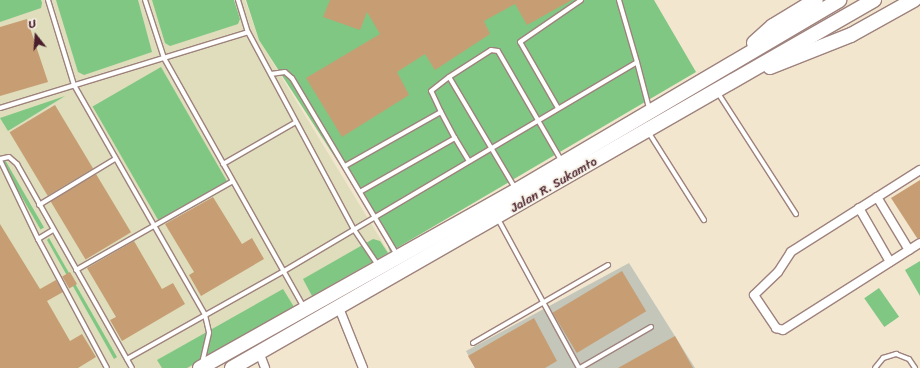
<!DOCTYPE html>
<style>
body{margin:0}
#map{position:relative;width:920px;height:368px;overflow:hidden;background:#f3e6cf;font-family:Sriracha,sans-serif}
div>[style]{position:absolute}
.built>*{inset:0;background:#dfddbb}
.industrial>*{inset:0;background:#c3c6b9}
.green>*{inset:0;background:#7fc783;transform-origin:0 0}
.building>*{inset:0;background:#c79e73;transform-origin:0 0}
.roads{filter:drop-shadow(1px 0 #9e827d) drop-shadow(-1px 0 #9e827d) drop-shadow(0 1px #9e827d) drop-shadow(0 -1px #9e827d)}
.lane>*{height:4px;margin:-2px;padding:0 2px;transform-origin:2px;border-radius:2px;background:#fff}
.street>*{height:8px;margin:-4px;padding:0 4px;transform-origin:4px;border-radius:4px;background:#fff}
.highway>*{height:14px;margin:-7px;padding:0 7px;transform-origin:7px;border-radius:7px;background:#fff}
span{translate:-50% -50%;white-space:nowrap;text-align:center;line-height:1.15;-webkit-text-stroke:4px #f7f3e8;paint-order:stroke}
.street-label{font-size:13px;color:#4a1f2b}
.north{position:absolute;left:16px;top:16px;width:40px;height:40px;-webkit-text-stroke:3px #f7f3e8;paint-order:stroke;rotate:343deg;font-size:11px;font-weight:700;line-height:16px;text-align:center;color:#4a1f2b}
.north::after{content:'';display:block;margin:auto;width:14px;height:18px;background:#4a1f2b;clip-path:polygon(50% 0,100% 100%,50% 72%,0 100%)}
</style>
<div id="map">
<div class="built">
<i style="clip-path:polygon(0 0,245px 0,259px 40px,389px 253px,189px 368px,0 368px)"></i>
</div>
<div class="industrial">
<i style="clip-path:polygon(629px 263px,695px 368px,475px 368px,466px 351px)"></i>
</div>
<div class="green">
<i style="clip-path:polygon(0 0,41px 0,42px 3px,41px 8px,0 22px)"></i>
<i style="clip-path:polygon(56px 0,138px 0,152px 52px,84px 75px,78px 72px)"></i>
<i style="clip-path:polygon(152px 0,234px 0,240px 19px,238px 24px,170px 46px,165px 43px)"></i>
<i style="clip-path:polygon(246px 0,654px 0,696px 72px,390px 252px,382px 230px,259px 40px)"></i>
<i style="left:161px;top:67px;width:134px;height:79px;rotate:60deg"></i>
<i style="clip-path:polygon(65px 96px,8px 131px,0 118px)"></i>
<i style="left:5px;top:160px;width:78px;height:4px;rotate:60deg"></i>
<i style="clip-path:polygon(49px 238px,117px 357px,114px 359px,47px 240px)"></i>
<i style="clip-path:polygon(373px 239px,380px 241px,388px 253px,312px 296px,303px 279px)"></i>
<i style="clip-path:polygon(920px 261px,920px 296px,905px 270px)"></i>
<i style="left:879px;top:288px;width:35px;height:18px;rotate:55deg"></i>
<i style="clip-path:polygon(283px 289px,294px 307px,187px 368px,162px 368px,157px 360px)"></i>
</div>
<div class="building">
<i style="clip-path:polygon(330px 0,572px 0,527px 25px,515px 4px,484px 21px,490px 34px,435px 70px,425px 54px,397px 72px,409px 95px,342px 137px,306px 78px,380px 34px,367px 12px,360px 30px,323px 17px)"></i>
<i style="clip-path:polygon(27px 19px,48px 82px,0 96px,0 27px)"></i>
<i style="left:55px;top:105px;width:74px;height:53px;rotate:59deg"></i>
<i style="left:96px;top:174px;width:68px;height:53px;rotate:59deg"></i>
<i style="clip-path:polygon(920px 180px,920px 238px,917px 238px,891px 198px)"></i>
<i style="clip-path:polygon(213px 197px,242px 244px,252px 238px,264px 259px,201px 296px,189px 275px,194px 272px,165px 224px)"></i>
<i style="clip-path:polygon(0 224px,40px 289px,56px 280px,63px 292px,47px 301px,70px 341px,82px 334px,96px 357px,78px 368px,0 368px)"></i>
<i style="clip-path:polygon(134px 241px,162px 289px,173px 283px,185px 304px,122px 341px,110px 320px,116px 317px,87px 268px)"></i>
<i style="left:622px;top:271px;width:47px;height:81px;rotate:59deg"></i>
<i style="left:70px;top:272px;width:14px;height:9px;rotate:60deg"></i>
<i style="clip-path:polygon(534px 318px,557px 361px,545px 368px,475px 368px,468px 356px)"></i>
<i style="clip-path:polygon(675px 336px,693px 368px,618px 368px)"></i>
</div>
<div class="roads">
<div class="lane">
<i style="left:48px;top:0;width:89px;rotate:73deg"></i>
<i style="left:74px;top:85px;width:265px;rotate:60.3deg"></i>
<i style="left:205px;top:315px;width:18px;rotate:77deg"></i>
<i style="left:209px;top:333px;width:31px;rotate:103deg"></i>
<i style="left:145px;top:0;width:61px;rotate:71.9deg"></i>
<i style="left:164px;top:58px;width:284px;rotate:60.7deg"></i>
<i style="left:238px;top:0;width:34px;rotate:73deg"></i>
<i style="left:248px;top:32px;width:222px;rotate:61.8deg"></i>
<i style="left:353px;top:228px;width:45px;rotate:56deg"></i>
<i style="left:637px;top:62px;width:48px;rotate:75.4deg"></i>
<i style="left:271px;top:74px;width:14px;rotate:-8deg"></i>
<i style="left:285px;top:72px;width:9px;rotate:41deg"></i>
<i style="left:292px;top:78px;width:206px;rotate:59.3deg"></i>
<i style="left:718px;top:93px;width:144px;rotate:57.2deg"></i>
<i style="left:0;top:108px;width:259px;rotate:-17deg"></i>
<i style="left:558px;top:108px;width:76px;rotate:-119.9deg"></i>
<i style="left:520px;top:42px;width:74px;rotate:-34.5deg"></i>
<i style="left:441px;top:112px;width:23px;rotate:-115deg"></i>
<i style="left:431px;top:91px;width:23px;rotate:-38deg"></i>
<i style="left:649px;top:133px;width:103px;rotate:57.7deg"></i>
<i style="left:455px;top:138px;width:26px;rotate:59deg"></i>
<i style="left:0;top:159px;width:9px;rotate:-13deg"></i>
<i style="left:9px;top:157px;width:11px;rotate:41deg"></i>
<i style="left:17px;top:164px;width:234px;rotate:60.6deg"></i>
<i style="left:0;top:160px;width:88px;rotate:64.3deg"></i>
<i style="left:38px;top:239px;width:146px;rotate:61.9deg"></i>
<i style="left:223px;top:164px;width:84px;rotate:-29.9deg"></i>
<i style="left:345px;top:166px;width:110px;rotate:-29.4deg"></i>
<i style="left:441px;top:112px;width:30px;rotate:62deg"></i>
<i style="left:455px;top:138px;width:109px;rotate:150.4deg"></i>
<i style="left:515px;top:188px;width:129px;rotate:-120.7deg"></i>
<i style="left:449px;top:77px;width:50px;rotate:-32.7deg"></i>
<i style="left:491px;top:50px;width:7px;rotate:8deg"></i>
<i style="left:498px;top:51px;width:128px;rotate:60deg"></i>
<i style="left:39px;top:205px;width:89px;rotate:-31.2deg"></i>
<i style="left:498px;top:219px;width:170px;rotate:61.5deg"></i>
<i style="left:38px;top:239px;width:17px;rotate:-31deg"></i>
<i style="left:76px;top:270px;width:180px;rotate:-29.5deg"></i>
<i style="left:473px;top:343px;width:156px;rotate:-30deg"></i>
<i style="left:127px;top:359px;width:180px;rotate:-29.3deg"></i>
<i style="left:284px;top:271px;width:410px;rotate:-30.6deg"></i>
<i style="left:637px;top:62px;width:65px;rotate:-106.2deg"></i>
<i style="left:580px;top:368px;width:82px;rotate:-30deg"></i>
<i style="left:875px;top:368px;width:13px;rotate:-51deg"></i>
<i style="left:883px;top:358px;width:14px;rotate:-17deg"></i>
<i style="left:896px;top:354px;width:14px;rotate:21deg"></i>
<i style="left:909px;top:359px;width:11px;rotate:56deg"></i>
</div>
<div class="street">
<i style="left:920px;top:170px;width:153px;rotate:147.6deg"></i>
<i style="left:791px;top:252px;width:24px;rotate:123deg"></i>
<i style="left:778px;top:272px;width:33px;rotate:136deg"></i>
<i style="left:754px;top:295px;width:40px;rotate:56deg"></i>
<i style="left:776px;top:328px;width:7px;rotate:16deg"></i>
<i style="left:783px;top:330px;width:162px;rotate:-32.4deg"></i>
<i style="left:877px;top:197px;width:62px;rotate:58.9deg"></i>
<i style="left:859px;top:208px;width:62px;rotate:60.1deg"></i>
<i style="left:339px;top:308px;width:65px;rotate:68.2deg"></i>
<i style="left:259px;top:352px;width:17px;rotate:69deg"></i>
</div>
<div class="highway">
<i style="left:754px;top:43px;width:25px;rotate:-42deg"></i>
<i style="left:773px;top:26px;width:50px;rotate:-31.2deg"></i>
<i style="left:770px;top:67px;width:87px;rotate:-21.6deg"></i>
<i style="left:851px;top:35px;width:72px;rotate:-29.1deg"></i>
<i style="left:200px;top:368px;width:364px;rotate:-29.3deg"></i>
<i style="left:517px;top:190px;width:374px;rotate:-30.5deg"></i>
<i style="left:232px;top:368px;width:740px;rotate:-29.82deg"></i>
</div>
</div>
<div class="street-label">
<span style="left:554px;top:185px;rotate:-30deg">Jalan R. Sukamto</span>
</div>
<div class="north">U</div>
</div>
